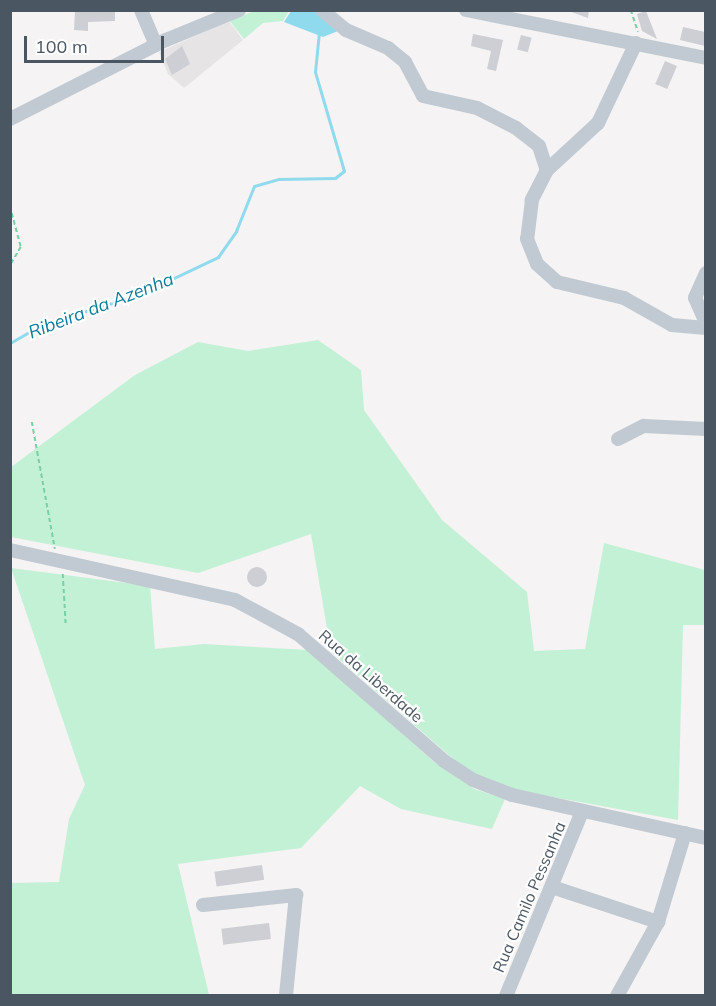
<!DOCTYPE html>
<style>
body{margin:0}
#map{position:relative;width:716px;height:1006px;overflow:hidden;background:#f5f3f3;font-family:Mulish,sans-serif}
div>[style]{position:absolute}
.education>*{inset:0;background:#e6e4e5}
.green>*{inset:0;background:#c3f1d5}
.water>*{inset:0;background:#90daee}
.stream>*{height:3px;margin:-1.5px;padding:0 1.5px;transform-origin:1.5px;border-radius:1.5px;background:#90daee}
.building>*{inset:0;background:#cdcfd5;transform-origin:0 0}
.round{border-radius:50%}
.path>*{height:1.5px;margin-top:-0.75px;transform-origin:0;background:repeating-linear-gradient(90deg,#7ad0a6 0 4.5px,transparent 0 7.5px)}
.minor>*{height:14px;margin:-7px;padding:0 7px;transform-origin:7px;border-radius:7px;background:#c1cad2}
span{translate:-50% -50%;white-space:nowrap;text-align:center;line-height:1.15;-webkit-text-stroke:4.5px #fff;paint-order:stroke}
.street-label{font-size:16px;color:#4a5661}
.water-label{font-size:18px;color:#0c7c9b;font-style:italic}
.frame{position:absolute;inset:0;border:12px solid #4a5661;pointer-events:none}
.scale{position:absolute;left:24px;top:36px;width:140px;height:27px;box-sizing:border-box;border:3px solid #4a5661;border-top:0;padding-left:8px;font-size:18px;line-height:21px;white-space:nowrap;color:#4a5661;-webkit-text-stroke:4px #fff;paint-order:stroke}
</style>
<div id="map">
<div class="education">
<i style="clip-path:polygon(229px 21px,243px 40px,184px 88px,168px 74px,159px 52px)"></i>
</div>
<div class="green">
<i style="clip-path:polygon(255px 11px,289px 11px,283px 21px,263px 23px,244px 39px,229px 20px)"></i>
<i style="clip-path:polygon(318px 340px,361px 370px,364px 410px,442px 520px,527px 592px,534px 651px,585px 649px,604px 543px,705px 570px,705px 625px,683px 625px,678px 820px,509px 789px,467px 771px,331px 652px,311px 534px,198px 573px,11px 537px,11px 467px,135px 375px,198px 342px,248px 351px)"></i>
<i style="clip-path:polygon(11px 568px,150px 586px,155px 649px,204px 644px,308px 650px,434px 762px,474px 789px,505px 799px,492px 829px,401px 809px,360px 786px,301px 848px,178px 864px,209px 995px,11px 995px,10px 883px,59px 882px,69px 819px,85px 785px)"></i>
</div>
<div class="water">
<i style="clip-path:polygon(291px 11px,316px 11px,338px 31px,323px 37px,284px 22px)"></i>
</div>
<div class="stream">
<i style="left:10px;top:343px;width:36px;rotate:-30deg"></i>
<i style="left:41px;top:325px;width:102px;rotate:-17.2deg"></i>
<i style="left:138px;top:295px;width:89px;rotate:-25.4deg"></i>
<i style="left:218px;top:257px;width:32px;rotate:-55deg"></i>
<i style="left:236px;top:231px;width:48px;rotate:-68.2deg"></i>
<i style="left:254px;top:186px;width:26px;rotate:-16deg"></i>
<i style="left:279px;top:179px;width:56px;rotate:-1deg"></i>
<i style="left:335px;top:178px;width:11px;rotate:-38deg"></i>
<i style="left:344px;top:171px;width:103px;rotate:-106.3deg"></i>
<i style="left:315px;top:72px;width:40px;rotate:-84.3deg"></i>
</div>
<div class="building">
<i style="clip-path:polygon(75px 10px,115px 10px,115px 21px,88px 22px,88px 31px,74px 30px)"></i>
<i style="clip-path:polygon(566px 10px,589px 10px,588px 18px)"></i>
<i style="clip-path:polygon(646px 11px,657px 39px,642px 31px,637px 14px)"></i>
<i style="clip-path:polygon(683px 27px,705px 32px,705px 46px,680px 40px)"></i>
<i style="clip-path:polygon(473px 34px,503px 40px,496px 71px,487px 69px,491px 51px,471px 46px)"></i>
<i style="left:521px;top:35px;width:11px;height:15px;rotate:15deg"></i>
<i style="clip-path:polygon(182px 46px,190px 64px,172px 75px,165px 59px)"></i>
<i style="left:665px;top:61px;width:13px;height:25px;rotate:23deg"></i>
<i class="round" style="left:247px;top:567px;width:20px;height:20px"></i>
<i style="left:262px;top:865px;width:15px;height:48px;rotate:82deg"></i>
<i style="left:269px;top:923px;width:16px;height:48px;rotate:83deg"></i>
</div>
<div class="path">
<i style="left:631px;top:10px;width:23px;rotate:72deg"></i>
<i style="left:10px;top:206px;width:42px;rotate:75deg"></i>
<i style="left:21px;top:247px;width:22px;rotate:120deg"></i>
<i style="left:32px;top:422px;width:129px;rotate:79.7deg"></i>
<i style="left:63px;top:574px;width:52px;rotate:86.7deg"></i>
</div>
<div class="minor">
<i style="left:141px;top:10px;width:38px;rotate:67deg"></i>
<i style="left:322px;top:10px;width:31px;rotate:40deg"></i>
<i style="left:346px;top:30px;width:46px;rotate:23.2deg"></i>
<i style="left:388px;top:48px;width:22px;rotate:39deg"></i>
<i style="left:405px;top:62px;width:38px;rotate:62deg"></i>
<i style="left:423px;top:96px;width:55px;rotate:12.5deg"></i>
<i style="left:477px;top:108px;width:44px;rotate:27.1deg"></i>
<i style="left:516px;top:128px;width:29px;rotate:38deg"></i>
<i style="left:539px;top:146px;width:25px;rotate:72deg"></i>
<i style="left:466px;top:10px;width:245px;rotate:11.3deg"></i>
<i style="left:636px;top:43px;width:89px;rotate:115.4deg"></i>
<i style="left:598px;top:123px;width:69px;rotate:137.3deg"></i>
<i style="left:547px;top:170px;width:34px;rotate:117deg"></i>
<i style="left:532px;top:200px;width:39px;rotate:97deg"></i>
<i style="left:527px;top:239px;width:27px;rotate:68deg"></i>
<i style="left:537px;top:264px;width:27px;rotate:42deg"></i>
<i style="left:557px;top:282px;width:69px;rotate:13.4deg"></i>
<i style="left:624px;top:298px;width:55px;rotate:29.4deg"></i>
<i style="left:672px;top:325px;width:34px;rotate:5deg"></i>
<i style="left:10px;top:119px;width:175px;rotate:-26.9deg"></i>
<i style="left:166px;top:40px;width:79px;rotate:-22.3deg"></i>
<i style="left:706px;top:273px;width:27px;rotate:114deg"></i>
<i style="left:695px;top:298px;width:27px;rotate:66deg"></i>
<i style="left:618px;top:439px;width:29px;rotate:-27deg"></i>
<i style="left:644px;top:426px;width:62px;rotate:2.8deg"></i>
<i style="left:10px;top:550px;width:230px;rotate:12.5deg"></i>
<i style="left:235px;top:600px;width:72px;rotate:28.4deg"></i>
<i style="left:298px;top:634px;width:194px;rotate:41deg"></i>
<i style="left:444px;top:761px;width:35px;rotate:33deg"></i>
<i style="left:473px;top:780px;width:42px;rotate:21deg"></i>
<i style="left:512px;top:795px;width:199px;rotate:12.5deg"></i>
<i style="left:552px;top:887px;width:112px;rotate:18.3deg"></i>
<i style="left:203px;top:905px;width:94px;rotate:-6.1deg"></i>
<i style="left:296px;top:895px;width:101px;rotate:95.7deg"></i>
<i style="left:506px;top:996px;width:199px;rotate:-67.6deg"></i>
<i style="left:617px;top:996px;width:85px;rotate:-61deg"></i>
<i style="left:658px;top:922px;width:93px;rotate:-73.1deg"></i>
</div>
<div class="street-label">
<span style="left:371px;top:676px;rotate:41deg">Rua da Liberdade</span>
<span style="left:529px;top:897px;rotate:-67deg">Rua Camilo Pessanha</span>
</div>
<div class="water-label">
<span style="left:101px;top:306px;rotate:-21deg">Ribeira da Azenha</span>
</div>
<div class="frame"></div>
<div class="scale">100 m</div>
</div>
